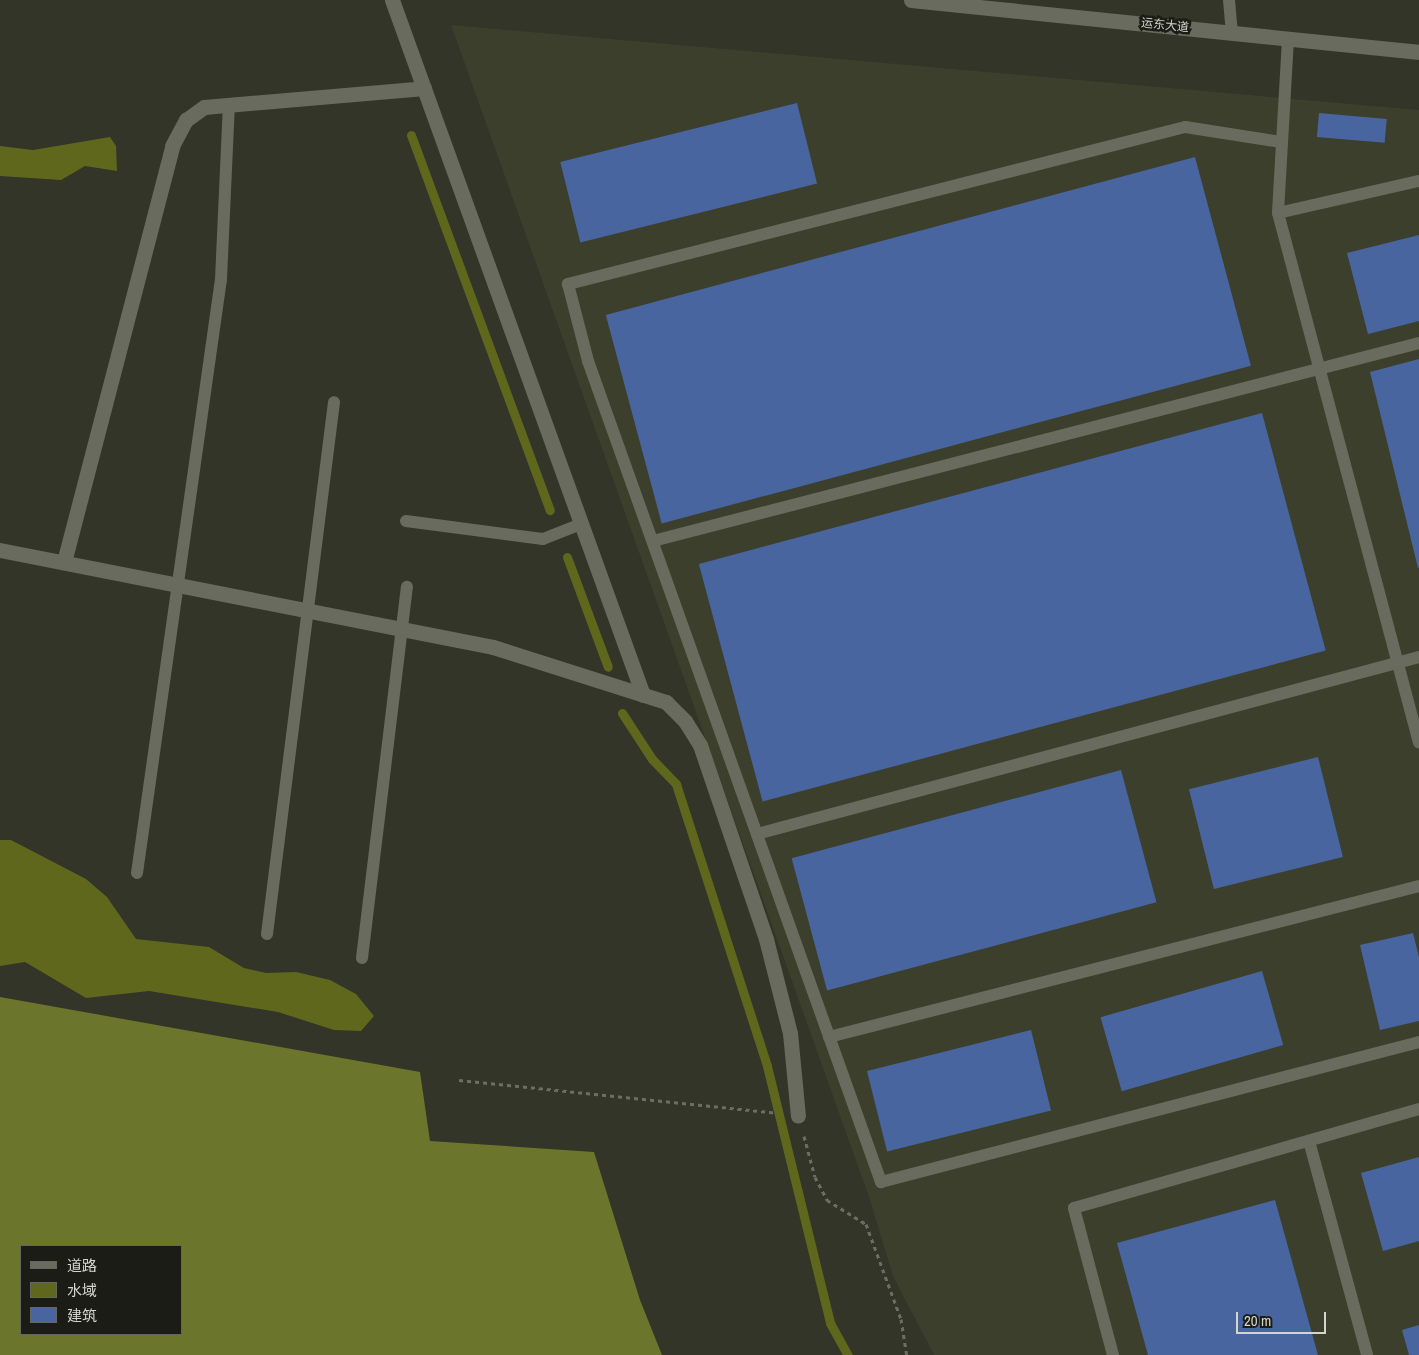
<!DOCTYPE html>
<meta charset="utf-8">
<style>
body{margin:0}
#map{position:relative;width:1419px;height:1355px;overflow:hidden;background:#323528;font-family:"Archivo Narrow","Noto Sans SC",sans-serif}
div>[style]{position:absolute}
.built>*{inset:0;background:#3c3f2c}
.forest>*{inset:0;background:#6b752c}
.water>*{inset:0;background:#5e671c}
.stream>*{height:9px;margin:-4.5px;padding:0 4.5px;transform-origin:4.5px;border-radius:4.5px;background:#5e671c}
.building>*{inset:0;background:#48659f;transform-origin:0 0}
.path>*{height:3px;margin-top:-1.5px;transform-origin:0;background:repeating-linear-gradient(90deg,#6b6e63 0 4px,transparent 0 8px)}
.service>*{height:12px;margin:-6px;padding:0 6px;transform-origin:6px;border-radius:6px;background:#686b5d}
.minor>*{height:15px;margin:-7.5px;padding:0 7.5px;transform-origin:7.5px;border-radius:7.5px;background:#686b5d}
.tertiary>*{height:15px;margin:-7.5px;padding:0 7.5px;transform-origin:7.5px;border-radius:7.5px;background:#686b5d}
span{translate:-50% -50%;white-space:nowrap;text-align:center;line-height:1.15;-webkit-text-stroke:5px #1b1c16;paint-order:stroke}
.street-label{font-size:12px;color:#d3d5cd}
.legend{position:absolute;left:20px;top:1245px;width:162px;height:90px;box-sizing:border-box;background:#1b1c16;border:1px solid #65665f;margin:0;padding:6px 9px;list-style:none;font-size:15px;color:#d3d5cd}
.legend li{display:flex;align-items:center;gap:10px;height:25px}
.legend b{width:25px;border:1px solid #65665f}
.scale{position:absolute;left:1236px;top:1312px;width:90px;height:22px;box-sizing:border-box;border:2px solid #d3d5cd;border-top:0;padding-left:6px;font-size:15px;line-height:18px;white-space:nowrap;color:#d3d5cd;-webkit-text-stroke:4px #1b1c16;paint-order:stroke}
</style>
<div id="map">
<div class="built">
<i style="clip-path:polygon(451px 25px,1419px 110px,1419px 1355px,934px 1355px,893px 1276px,869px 1197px)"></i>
</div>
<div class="forest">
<i style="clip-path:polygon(evenodd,0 997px,420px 1072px,430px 1141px,594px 1152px,640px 1300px,662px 1355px,0 1355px,0 997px,21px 1246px,181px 1246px,181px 1334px,21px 1334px,21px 1246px)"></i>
</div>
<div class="water">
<i style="clip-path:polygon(110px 137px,116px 146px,117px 171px,85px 166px,61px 180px,0 176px,0 146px,33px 150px)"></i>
<i style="clip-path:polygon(0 840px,11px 840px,86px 879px,107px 897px,136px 939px,209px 947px,244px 968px,266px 973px,296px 972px,330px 980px,356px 994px,374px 1016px,361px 1031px,334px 1030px,278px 1012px,149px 991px,86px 998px,25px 962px,0 966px)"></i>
</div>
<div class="stream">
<i style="left:411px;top:135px;width:400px;rotate:69.7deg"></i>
<i style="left:567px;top:557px;width:117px;rotate:69.6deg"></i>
<i style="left:622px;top:713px;width:55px;rotate:56.9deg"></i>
<i style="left:652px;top:759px;width:35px;rotate:46deg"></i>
<i style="left:676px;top:784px;width:296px;rotate:72.1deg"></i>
<i style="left:767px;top:1066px;width:265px;rotate:76.2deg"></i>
<i style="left:830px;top:1323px;width:37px;rotate:61deg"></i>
</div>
<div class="building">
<i style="left:797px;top:103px;width:83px;height:244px;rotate:76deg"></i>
<i style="left:1319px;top:113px;width:68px;height:24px;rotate:5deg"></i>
<i style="left:1195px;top:157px;width:216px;height:610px;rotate:75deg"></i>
<i style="clip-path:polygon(1419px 235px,1419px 321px,1368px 334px,1347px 253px)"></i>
<i style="clip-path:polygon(1419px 359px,1419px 568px,1418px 568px,1370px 372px)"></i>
<i style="left:1262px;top:413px;width:246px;height:583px;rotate:75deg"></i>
<i style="left:1318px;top:757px;width:103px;height:133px;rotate:76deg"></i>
<i style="left:1121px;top:770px;width:137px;height:341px;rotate:75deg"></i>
<i style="clip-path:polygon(1413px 933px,1419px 957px,1419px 1021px,1380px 1030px,1360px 945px)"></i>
<i style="left:1262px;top:971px;width:77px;height:168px;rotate:74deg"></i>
<i style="left:1031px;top:1030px;width:83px;height:169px;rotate:76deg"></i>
<i style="clip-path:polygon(1419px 1157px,1419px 1241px,1383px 1251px,1361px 1173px)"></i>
<i style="clip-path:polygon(1275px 1200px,1318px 1355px,1148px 1355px,1117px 1243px)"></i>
<i style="clip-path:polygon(1419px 1325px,1419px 1355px,1409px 1355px,1402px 1330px)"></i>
</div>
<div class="path">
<i style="left:459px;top:1080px;width:319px;rotate:5.9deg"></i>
<i style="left:804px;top:1136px;width:42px;rotate:75deg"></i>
<i style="left:815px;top:1177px;width:26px;rotate:62deg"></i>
<i style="left:827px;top:1200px;width:46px;rotate:31.6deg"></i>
<i style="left:866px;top:1224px;width:101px;rotate:69.8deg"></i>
<i style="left:901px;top:1319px;width:36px;rotate:81deg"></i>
</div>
<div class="service">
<i style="left:1229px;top:0;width:33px;rotate:85deg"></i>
<i style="left:1288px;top:39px;width:174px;rotate:93.3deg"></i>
<i style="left:1278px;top:213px;width:548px;rotate:75.1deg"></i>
<i style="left:1281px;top:142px;width:97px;rotate:-171.1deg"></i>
<i style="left:1185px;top:127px;width:637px;rotate:165.72deg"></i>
<i style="left:568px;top:284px;width:80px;rotate:75.4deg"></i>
<i style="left:588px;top:361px;width:872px;rotate:70.36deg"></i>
<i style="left:881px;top:1182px;width:556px;rotate:-14.59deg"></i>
<i style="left:1278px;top:213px;width:145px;rotate:-12.8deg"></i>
<i style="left:406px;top:521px;width:138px;rotate:7.5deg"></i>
<i style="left:543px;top:539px;width:41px;rotate:-21.5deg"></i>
<i style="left:653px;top:541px;width:791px;rotate:-14.49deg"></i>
<i style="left:757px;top:834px;width:685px;rotate:-14.97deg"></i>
<i style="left:137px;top:873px;width:600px;rotate:-81.95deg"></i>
<i style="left:221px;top:279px;width:174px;rotate:-87.4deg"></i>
<i style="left:267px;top:934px;width:536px;rotate:-82.82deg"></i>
<i style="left:362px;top:958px;width:374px;rotate:-83.1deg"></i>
<i style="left:829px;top:1037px;width:609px;rotate:-14.36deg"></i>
<i style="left:1309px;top:1141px;width:222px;rotate:74.8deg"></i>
<i style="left:1113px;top:1355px;width:152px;rotate:-104.9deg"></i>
<i style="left:1074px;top:1208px;width:359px;rotate:-16deg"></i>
</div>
<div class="minor">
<i style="left:392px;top:0;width:739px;rotate:70.14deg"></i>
<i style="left:0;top:550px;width:502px;rotate:11.13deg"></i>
<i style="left:493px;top:647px;width:182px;rotate:17.6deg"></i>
<i style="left:666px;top:702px;width:27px;rotate:45deg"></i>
<i style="left:685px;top:721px;width:28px;rotate:58deg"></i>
<i style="left:700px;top:745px;width:205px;rotate:71.2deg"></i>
<i style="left:766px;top:939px;width:97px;rotate:75.7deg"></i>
<i style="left:790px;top:1033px;width:83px;rotate:84.5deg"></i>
<i style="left:64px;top:562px;width:430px;rotate:-75.4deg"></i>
<i style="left:172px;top:146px;width:30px;rotate:-62deg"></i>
<i style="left:186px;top:120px;width:22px;rotate:-36deg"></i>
<i style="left:204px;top:107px;width:221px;rotate:-4.9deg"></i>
</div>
<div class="tertiary">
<i style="left:911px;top:0;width:511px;rotate:5.84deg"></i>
</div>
<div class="street-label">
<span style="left:1165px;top:26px;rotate:6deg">运东大道</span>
</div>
<ul class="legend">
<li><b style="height:6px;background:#686b5d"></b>道路</li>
<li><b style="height:14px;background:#5e671c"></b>水域</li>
<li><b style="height:14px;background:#48659f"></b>建筑</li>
</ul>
<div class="scale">20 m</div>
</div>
